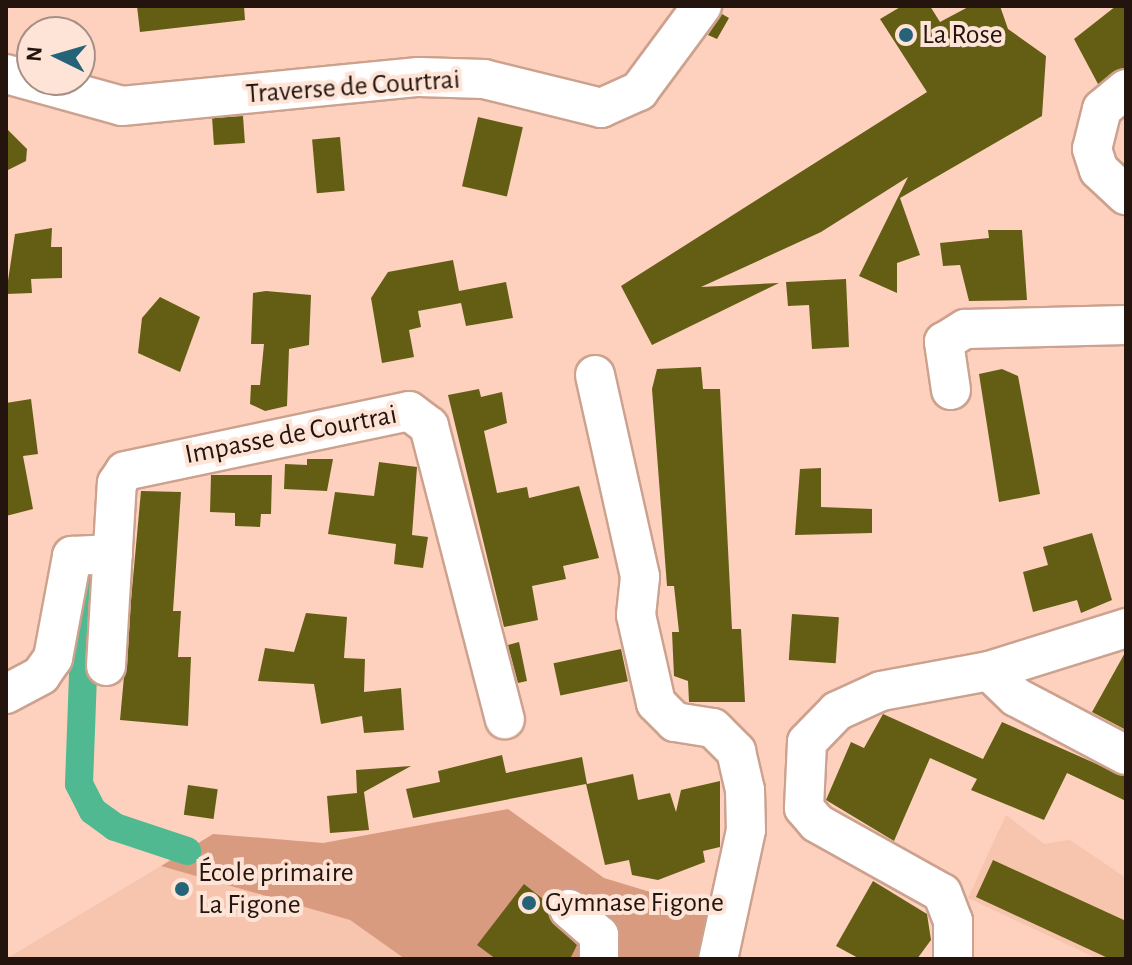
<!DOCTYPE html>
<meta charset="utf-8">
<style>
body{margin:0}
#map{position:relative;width:1132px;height:965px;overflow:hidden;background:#fdd1bd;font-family:"Alegreya Sans",sans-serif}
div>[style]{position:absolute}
.built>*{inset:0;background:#f7c4ae}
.green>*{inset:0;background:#d89b7f}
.canal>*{height:28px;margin:-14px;padding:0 14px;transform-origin:14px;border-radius:14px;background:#50b991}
.building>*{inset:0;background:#635e14;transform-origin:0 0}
.roads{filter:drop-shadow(2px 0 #cca28f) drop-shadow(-2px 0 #cca28f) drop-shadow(0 2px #cca28f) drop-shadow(0 -2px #cca28f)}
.minor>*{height:38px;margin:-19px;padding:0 19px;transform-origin:19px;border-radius:19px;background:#fff}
.dots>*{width:22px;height:22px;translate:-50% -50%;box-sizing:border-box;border:4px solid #fee3d7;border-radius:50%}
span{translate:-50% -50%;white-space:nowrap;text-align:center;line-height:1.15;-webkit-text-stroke:8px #fee3d7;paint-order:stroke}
.poi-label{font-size:28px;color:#23140d}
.left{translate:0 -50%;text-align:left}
.street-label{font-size:28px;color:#23140d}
.frame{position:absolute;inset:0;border:8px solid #23140d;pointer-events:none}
.north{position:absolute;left:16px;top:16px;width:80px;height:80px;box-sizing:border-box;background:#fee3d7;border:2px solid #a69086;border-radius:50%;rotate:275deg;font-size:22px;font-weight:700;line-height:32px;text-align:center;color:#23140d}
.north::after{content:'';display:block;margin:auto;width:28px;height:36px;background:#256379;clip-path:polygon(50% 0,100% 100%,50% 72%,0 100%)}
</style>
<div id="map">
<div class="built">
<i style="clip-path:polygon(1006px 815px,1044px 844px,1070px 840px,1126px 878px,1126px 959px,1098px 959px,968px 898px)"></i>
<i style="clip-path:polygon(161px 866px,350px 920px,405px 959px,6px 959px)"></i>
</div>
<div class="green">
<i style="clip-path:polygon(508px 809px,604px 878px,713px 911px,703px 959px,405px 959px,350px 920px,161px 866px,213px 834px,323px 843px)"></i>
</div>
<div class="canal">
<i style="left:87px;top:566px;width:218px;rotate:92.1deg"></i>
<i style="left:79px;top:784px;width:30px;rotate:63deg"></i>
<i style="left:93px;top:811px;width:27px;rotate:36deg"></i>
<i style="left:115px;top:827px;width:76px;rotate:18.4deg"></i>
</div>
<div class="building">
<i style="clip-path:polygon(137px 6px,244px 6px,245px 20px,140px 32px)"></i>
<i style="clip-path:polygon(902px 6px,930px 6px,940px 22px,970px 6px,1000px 6px,1008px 29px,1046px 56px,1042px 116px,900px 198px,920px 255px,897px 263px,897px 293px,859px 276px,908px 177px,821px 232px,701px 287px,779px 283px,652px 345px,621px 286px,927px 92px,880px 19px)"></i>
<i style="clip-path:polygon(1116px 6px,1126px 6px,1126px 68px,1098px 84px,1074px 39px)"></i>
<i style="clip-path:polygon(722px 14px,729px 18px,717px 39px,708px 35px)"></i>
<i style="left:243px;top:116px;width:27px;height:31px;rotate:86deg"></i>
<i style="left:478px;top:117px;width:46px;height:71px;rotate:13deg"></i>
<i style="clip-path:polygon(6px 128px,27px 149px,26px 161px,6px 171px)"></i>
<i style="left:340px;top:137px;width:54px;height:28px;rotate:85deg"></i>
<i style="clip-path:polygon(52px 228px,51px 247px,62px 247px,62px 278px,31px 279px,32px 293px,6px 294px,15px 234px)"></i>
<i style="clip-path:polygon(988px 230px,1022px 230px,1027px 300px,969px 301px,960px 265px,943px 266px,940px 243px,989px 238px)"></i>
<i style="clip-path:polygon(453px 260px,459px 291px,506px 282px,513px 318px,466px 326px,461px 303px,418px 311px,421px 327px,409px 330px,414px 357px,382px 363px,371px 298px,388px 272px)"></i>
<i style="clip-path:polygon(846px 279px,849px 347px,812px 349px,809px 305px,788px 306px,786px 282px)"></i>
<i style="clip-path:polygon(266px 291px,311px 295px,309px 345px,289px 349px,287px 406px,265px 411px,250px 404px,251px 385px,260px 385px,264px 344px,251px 344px,253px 293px)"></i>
<i style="clip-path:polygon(160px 297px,200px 317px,180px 372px,138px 353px,142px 318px)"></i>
<i style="clip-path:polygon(701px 367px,703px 389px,720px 389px,732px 629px,741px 629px,745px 702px,689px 702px,688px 681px,674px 676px,672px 632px,679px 632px,674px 586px,667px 586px,652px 389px,657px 369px)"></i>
<i style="clip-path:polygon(1002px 369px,1018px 376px,1040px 494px,999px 502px,979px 374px)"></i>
<i style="clip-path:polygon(479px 389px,481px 397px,502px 392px,507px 423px,484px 431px,497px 493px,527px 487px,529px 498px,579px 486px,599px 558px,563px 566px,566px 579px,532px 586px,538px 620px,504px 627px,448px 395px)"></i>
<i style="clip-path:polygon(31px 399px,38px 454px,23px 456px,33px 509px,6px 516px,6px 403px)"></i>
<i style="clip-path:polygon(307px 459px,333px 459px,327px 491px,284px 489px,285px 464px,307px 465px)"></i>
<i style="clip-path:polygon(379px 462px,417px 467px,412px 535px,428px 537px,423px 568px,394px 564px,396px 544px,328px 534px,335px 492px,374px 496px)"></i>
<i style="clip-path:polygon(821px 468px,821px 507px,872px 509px,872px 533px,795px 535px,800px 469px)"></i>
<i style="clip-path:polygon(211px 475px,272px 475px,271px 514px,261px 514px,260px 527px,235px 526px,235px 513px,210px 512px)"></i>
<i style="clip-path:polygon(141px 491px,181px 492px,173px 611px,181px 611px,178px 657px,191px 657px,188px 726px,120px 720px)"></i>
<i style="clip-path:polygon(1092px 533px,1112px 600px,1081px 613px,1077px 600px,1033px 612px,1023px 572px,1048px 565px,1043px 547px)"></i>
<i style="clip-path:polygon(306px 613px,347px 617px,344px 658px,365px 659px,364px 692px,401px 688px,404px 730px,364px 733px,362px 716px,321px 724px,314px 684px,258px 681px,265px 648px,294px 652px)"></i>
<i style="left:792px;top:614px;width:47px;height:46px;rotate:4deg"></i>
<i style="clip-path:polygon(519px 642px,527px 681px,518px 683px,508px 645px)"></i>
<i style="left:621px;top:649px;width:33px;height:69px;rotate:78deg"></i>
<i style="clip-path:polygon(1126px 651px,1126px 730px,1092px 712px)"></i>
<i style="clip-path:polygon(883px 714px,983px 759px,1002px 722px,1126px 777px,1126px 801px,1067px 773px,1044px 820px,971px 790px,977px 779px,930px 758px,894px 841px,826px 800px,851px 742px,864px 748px)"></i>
<i style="clip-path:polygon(502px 755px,506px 773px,582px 757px,587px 784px,633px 774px,638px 800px,670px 793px,676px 812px,681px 790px,720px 781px,720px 847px,703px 851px,705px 862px,658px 880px,632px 875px,629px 860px,605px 865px,586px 784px,413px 818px,406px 789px,440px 782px,438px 771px)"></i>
<i style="clip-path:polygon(411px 766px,364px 792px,369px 830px,330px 833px,327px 796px,357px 793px,356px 770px)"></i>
<i style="left:188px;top:785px;width:30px;height:30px;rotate:8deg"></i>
<i style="clip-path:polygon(993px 860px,1126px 921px,1126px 959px,1110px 959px,976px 897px)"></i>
<i style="clip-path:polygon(873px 881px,927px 914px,931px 940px,917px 959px,860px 959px,836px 946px)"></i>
<i style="clip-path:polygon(524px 884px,548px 903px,549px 917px,577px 945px,570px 959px,496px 959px,477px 945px)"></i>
</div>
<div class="roads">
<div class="minor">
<i style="left:6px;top:74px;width:120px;rotate:15.4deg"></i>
<i style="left:122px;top:106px;width:298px;rotate:-5.6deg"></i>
<i style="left:419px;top:77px;width:65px;rotate:1.8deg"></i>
<i style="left:484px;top:79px;width:121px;rotate:13.9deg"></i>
<i style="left:601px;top:108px;width:42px;rotate:-24.1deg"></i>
<i style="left:639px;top:91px;width:106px;rotate:-53.5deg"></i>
<i style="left:1126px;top:89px;width:31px;rotate:140deg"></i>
<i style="left:1102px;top:109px;width:41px;rotate:104deg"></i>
<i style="left:1092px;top:149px;width:22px;rotate:72deg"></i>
<i style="left:1099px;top:170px;width:37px;rotate:43deg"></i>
<i style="left:595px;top:375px;width:207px;rotate:77.4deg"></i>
<i style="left:640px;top:577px;width:38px;rotate:96deg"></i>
<i style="left:636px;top:615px;width:90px;rotate:77.2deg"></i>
<i style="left:656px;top:703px;width:27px;rotate:45deg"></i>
<i style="left:675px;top:722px;width:38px;rotate:9deg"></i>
<i style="left:713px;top:728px;width:33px;rotate:45deg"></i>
<i style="left:736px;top:751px;width:40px;rotate:77deg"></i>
<i style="left:745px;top:790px;width:40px;rotate:88.6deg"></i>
<i style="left:746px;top:830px;width:132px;rotate:102.2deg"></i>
<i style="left:951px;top:390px;width:49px;rotate:-98.3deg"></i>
<i style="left:944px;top:342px;width:25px;rotate:-32deg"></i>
<i style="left:965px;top:329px;width:161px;rotate:-1.4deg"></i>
<i style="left:106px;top:666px;width:183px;rotate:-86.6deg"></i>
<i style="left:117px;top:483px;width:14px;rotate:-56deg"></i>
<i style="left:125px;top:471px;width:290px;rotate:-11.9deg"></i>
<i style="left:409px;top:411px;width:25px;rotate:37deg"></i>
<i style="left:429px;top:426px;width:303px;rotate:75.5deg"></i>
<i style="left:989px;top:671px;width:37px;rotate:44deg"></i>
<i style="left:1016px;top:697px;width:124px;rotate:27.8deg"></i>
<i style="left:6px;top:694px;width:40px;rotate:-28deg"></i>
<i style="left:41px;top:675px;width:21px;rotate:-55deg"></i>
<i style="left:53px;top:658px;width:104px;rotate:-79.4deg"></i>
<i style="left:72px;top:556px;width:41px;rotate:-2.8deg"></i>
<i style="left:569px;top:909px;width:40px;rotate:41deg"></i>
<i style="left:599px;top:935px;width:24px;rotate:90deg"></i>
<i style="left:953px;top:959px;width:38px;rotate:-90deg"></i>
<i style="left:953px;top:921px;width:30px;rotate:-111deg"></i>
<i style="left:942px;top:893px;width:143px;rotate:-150.8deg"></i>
<i style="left:817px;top:823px;width:20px;rotate:-131deg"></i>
<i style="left:804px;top:808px;width:66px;rotate:-87.4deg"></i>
<i style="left:807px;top:742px;width:43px;rotate:-45.9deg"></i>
<i style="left:837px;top:711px;width:48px;rotate:-24.4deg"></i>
<i style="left:881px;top:691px;width:110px;rotate:-10.5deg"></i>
<i style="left:989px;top:671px;width:144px;rotate:-17.4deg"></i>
</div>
</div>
<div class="dots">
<i style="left:906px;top:35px;background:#256379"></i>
<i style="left:182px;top:889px;background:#256379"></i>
<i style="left:529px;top:903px;background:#256379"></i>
</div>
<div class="poi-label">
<span class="left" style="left:922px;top:35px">La Rose</span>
<span class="left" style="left:198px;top:889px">École primaire<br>La Figone</span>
<span class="left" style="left:545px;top:903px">Gymnase Figone</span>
</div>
<div class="street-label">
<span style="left:353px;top:87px;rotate:-4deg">Traverse de Courtrai</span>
<span style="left:291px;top:435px;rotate:-11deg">Impasse de Courtrai</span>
</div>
<div class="frame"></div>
<div class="north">N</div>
</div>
